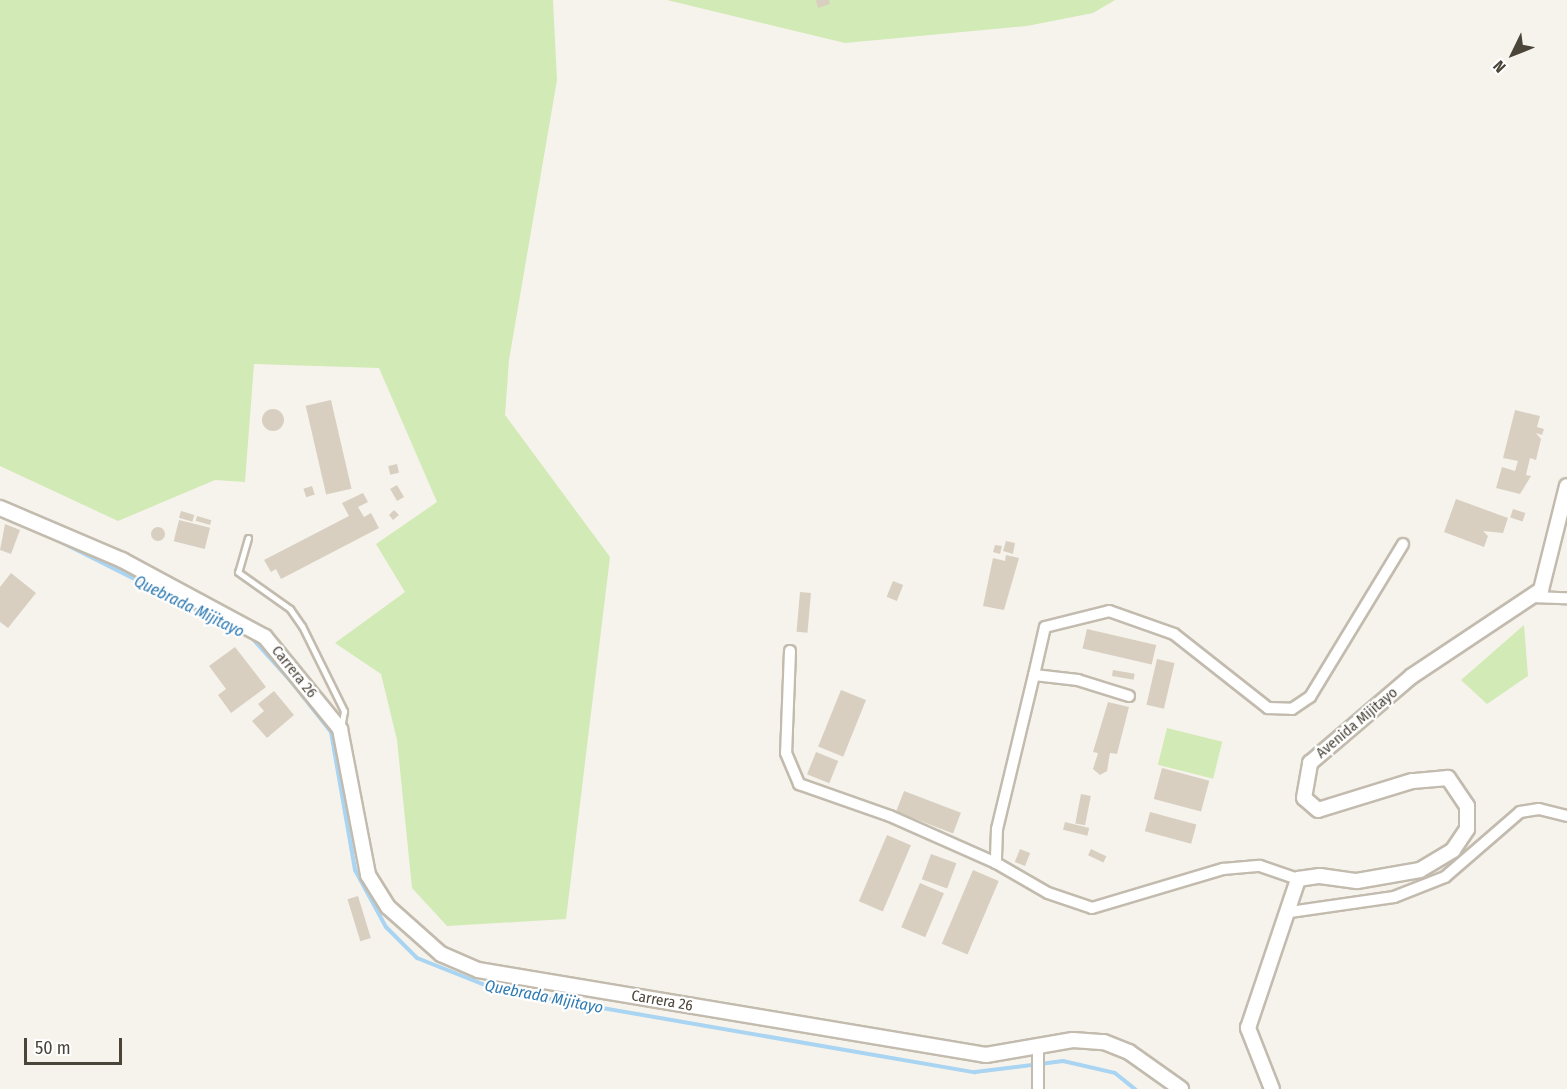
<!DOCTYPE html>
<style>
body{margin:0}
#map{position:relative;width:1567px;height:1089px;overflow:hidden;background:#f6f3ec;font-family:"Fira Sans Condensed",sans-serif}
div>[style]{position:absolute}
.green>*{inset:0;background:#d2eab5;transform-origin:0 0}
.stream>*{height:4px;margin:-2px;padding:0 2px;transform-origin:2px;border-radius:2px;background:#a9d4f2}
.building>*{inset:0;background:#d8cfc1;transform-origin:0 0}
.round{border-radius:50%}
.roads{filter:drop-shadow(2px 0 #c2bbae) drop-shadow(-2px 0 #c2bbae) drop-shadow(0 2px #c2bbae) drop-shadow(0 -2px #c2bbae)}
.service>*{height:5px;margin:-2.5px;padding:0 2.5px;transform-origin:2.5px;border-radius:2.5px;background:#fff}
.minor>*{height:10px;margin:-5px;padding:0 5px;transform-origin:5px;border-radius:5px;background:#fff}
.tertiary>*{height:14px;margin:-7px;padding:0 7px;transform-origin:7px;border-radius:7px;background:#fff}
span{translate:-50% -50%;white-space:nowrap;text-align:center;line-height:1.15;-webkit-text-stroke:4.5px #fff;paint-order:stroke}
.street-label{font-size:15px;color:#4b4439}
.water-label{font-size:16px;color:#2e7ab2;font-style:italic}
.north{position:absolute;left:1483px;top:24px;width:60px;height:60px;-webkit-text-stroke:4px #fff;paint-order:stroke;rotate:227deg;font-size:16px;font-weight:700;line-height:24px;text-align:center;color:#4b4439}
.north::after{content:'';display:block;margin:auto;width:21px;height:27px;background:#4b4439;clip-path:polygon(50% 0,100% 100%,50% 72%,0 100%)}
.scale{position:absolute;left:24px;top:1038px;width:98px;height:27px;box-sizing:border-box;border:3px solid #4b4439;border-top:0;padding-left:8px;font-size:18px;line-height:21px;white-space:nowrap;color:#4b4439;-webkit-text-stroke:4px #fff;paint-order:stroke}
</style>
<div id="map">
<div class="green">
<i style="clip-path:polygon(0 0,553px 0,557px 80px,509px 360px,505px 415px,610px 557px,566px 919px,447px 926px,412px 888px,397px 740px,381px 674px,335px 643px,405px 592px,376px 544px,437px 502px,379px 368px,254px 364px,245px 482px,215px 480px,118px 521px,0 466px)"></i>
<i style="clip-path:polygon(667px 0,1115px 0,1093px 13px,1027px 26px,845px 43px)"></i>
<i style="clip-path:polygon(1524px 625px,1528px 676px,1487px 704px,1461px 680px)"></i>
<i style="left:1167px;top:728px;width:57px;height:38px;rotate:14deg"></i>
</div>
<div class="stream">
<i style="left:45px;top:534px;width:232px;rotate:26.7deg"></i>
<i style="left:252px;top:638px;width:57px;rotate:47.9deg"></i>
<i style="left:290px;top:680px;width:66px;rotate:51.7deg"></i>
<i style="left:331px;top:732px;width:140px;rotate:80.1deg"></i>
<i style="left:355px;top:870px;width:65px;rotate:61.5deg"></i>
<i style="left:386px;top:927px;width:44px;rotate:45deg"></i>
<i style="left:417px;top:958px;width:87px;rotate:21.6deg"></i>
<i style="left:498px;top:990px;width:484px;rotate:9.8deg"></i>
<i style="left:975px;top:1072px;width:89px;rotate:-7.1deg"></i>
<i style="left:1063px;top:1061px;width:53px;rotate:13deg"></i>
<i style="left:1115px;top:1073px;width:26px;rotate:39deg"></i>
</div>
<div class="building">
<i style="clip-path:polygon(816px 0,829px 0,830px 4px,818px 8px)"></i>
<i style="left:331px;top:400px;width:91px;height:26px;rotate:77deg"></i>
<i class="round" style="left:262px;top:409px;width:22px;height:22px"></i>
<i style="clip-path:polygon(1515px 410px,1540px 416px,1537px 427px,1544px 429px,1542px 435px,1536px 433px,1541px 439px,1536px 460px,1530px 458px,1526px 475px,1531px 476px,1520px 494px,1496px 488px,1502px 467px,1515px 471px,1518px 461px,1503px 458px)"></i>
<i style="left:397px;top:464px;width:9px;height:9px;rotate:77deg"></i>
<i style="left:397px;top:485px;width:14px;height:8px;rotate:60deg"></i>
<i style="left:312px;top:486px;width:9px;height:9px;rotate:72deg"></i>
<i style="clip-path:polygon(363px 493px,368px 502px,358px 507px,364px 517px,371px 513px,379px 528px,281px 579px,276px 569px,271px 572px,264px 560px,349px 516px,342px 503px)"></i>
<i style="clip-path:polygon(1456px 499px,1508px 518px,1503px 533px,1483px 531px,1488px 536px,1484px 547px,1444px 532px)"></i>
<i style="left:1513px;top:509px;width:13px;height:9px;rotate:18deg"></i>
<i style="clip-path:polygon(394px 510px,399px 515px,393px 520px,389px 515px)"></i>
<i style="left:181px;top:511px;width:14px;height:7px;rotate:17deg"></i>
<i style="left:197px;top:516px;width:15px;height:5px;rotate:16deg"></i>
<i style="left:179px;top:520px;width:32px;height:22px;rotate:14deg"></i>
<i style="clip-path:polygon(5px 524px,20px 530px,11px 554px,0 550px)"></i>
<i class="round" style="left:151px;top:527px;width:14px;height:14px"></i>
<i style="clip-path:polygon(1006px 541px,1015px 543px,1013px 554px,1003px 551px)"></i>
<i style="clip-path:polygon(995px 545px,1002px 546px,1000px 554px,993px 552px)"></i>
<i style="clip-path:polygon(1006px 555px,1019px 558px,1004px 610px,983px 606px,993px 558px,1005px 561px)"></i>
<i style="clip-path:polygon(11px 573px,36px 593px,8px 628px,0 622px,0 587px)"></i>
<i style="left:893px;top:581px;width:11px;height:17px;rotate:22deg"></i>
<i style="left:800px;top:592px;width:11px;height:40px;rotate:5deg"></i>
<i style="left:1087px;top:629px;width:71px;height:20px;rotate:13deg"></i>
<i style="clip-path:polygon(235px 647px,266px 687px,231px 713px,218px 695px,226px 689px,209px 666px)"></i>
<i style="left:1157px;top:659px;width:18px;height:47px;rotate:13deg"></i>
<i style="left:1113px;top:670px;width:22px;height:6px;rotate:10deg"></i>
<i style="left:841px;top:690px;width:27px;height:61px;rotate:22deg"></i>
<i style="clip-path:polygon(274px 691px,294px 715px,267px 738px,252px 721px,264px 711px,258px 704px)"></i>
<i style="clip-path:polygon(1108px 702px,1129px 707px,1117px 754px,1110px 753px,1107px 771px,1100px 775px,1093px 769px,1098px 753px,1093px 752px)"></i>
<i style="left:816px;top:752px;width:24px;height:24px;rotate:22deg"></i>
<i style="left:1162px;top:768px;width:49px;height:32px;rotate:15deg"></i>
<i style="left:904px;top:791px;width:61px;height:22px;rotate:21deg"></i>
<i style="left:1081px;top:794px;width:10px;height:30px;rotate:11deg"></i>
<i style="left:1150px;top:812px;width:48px;height:20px;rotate:15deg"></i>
<i style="left:1065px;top:822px;width:25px;height:8px;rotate:14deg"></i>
<i style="left:887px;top:835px;width:26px;height:72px;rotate:23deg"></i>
<i style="left:1020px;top:849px;width:11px;height:14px;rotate:22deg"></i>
<i style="left:1091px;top:849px;width:17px;height:7px;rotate:25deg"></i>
<i style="left:931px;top:854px;width:27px;height:27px;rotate:20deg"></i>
<i style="left:973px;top:870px;width:28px;height:80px;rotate:23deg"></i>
<i style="left:920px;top:883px;width:26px;height:48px;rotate:23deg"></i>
<i style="left:358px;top:896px;width:44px;height:11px;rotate:73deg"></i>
</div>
<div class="roads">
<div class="service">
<i style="left:248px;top:538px;width:35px;rotate:106deg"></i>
<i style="left:238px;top:572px;width:64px;rotate:35.4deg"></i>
<i style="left:290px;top:609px;width:21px;rotate:55deg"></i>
<i style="left:302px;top:626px;width:95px;rotate:63.7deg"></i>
<i style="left:344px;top:711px;width:17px;rotate:100deg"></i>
</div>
<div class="minor">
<i style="left:1530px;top:597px;width:37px;rotate:2deg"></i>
<i style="left:790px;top:651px;width:102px;rotate:92.2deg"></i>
<i style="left:786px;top:753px;width:34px;rotate:67deg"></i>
<i style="left:799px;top:784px;width:96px;rotate:19.4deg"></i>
<i style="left:890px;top:816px;width:116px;rotate:23.9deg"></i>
<i style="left:1034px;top:675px;width:49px;rotate:-77.1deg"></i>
<i style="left:1045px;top:627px;width:66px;rotate:-14deg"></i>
<i style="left:1109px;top:611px;width:69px;rotate:19.5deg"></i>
<i style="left:1174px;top:634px;width:120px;rotate:38.2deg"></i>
<i style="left:1268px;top:708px;width:24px;rotate:2deg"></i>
<i style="left:1292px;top:709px;width:22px;rotate:-34deg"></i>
<i style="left:1310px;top:697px;width:179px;rotate:-58.7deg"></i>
<i style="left:1129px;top:696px;width:53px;rotate:-162.6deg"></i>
<i style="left:1078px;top:680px;width:44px;rotate:-173.5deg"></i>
<i style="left:1034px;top:675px;width:158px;rotate:103.5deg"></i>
<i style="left:997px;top:829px;width:34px;rotate:92deg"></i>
<i style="left:996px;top:863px;width:60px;rotate:30deg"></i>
<i style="left:1048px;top:893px;width:46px;rotate:18.8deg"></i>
<i style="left:1092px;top:908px;width:137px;rotate:-16.6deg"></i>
<i style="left:1223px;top:869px;width:37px;rotate:-5deg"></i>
<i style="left:1260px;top:866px;width:40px;rotate:18.9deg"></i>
<i style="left:1290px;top:912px;width:105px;rotate:-8.2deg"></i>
<i style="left:1394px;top:897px;width:55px;rotate:-21.4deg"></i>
<i style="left:1445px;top:877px;width:99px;rotate:-40.9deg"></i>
<i style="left:1520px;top:812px;width:19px;rotate:-9deg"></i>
<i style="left:1539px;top:809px;width:29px;rotate:14deg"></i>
<i style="left:1038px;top:1089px;width:41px;rotate:-90deg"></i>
</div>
<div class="tertiary">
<i style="left:0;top:508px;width:133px;rotate:23.1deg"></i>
<i style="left:122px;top:560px;width:162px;rotate:28.3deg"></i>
<i style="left:265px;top:637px;width:119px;rotate:50.8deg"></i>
<i style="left:340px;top:729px;width:149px;rotate:79.1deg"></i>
<i style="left:368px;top:875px;width:38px;rotate:58deg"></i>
<i style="left:388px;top:907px;width:71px;rotate:41.6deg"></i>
<i style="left:441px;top:954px;width:40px;rotate:23.4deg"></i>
<i style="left:478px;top:970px;width:515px;rotate:9.5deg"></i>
<i style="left:986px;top:1055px;width:88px;rotate:-9.8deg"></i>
<i style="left:1073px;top:1040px;width:31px;rotate:4deg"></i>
<i style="left:1104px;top:1042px;width:27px;rotate:22deg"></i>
<i style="left:1129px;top:1052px;width:64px;rotate:35.4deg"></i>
<i style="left:1272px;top:1089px;width:66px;rotate:-111.5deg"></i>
<i style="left:1248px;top:1028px;width:157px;rotate:-71.4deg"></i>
<i style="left:1298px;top:879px;width:22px;rotate:-8deg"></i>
<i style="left:1320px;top:876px;width:37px;rotate:8deg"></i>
<i style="left:1357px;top:881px;width:64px;rotate:-9.9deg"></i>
<i style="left:1420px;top:870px;width:39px;rotate:-31deg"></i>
<i style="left:1453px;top:850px;width:25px;rotate:-56deg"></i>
<i style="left:1467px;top:829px;width:23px;rotate:-90deg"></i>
<i style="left:1467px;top:806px;width:34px;rotate:-124deg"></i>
<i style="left:1448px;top:778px;width:36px;rotate:175deg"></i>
<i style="left:1412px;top:781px;width:98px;rotate:162.9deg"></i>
<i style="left:1318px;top:810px;width:18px;rotate:-139deg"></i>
<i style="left:1304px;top:798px;width:36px;rotate:-80deg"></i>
<i style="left:1310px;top:763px;width:134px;rotate:-40.5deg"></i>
<i style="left:1412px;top:676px;width:155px;rotate:-33.7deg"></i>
<i style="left:1541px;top:590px;width:107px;rotate:-76deg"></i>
</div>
</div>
<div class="street-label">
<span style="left:294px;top:672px;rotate:51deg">Carrera 26</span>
<span style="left:1357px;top:723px;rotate:-40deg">Avenida Mijitayo</span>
<span style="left:662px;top:1001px;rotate:10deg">Carrera 26</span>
</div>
<div class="water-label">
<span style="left:189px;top:607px;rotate:26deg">Quebrada Mijitayo</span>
<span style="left:544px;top:997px;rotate:11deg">Quebrada Mijitayo</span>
</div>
<div class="north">N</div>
<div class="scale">50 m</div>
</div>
